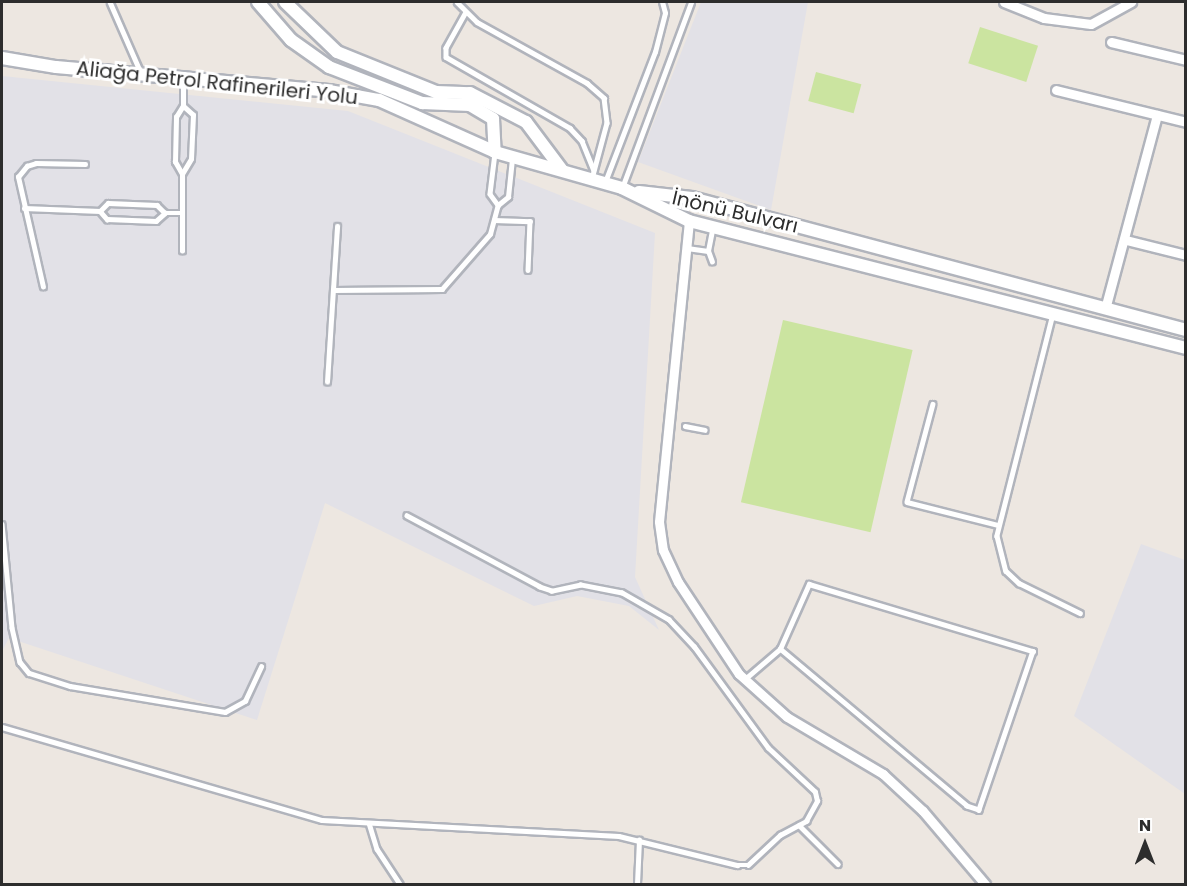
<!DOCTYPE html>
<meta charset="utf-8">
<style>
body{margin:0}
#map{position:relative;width:1187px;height:886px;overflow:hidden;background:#ede7e1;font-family:Poppins,sans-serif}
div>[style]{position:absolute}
.industrial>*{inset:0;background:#e2e1e7}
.pitch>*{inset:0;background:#cbe4a0;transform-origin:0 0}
.roads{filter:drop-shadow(2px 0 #b1b4bc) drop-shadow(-2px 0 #b1b4bc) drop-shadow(0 2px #b1b4bc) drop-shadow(0 -2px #b1b4bc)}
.lane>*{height:4.5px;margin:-2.25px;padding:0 2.25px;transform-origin:2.25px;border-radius:2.25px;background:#fff}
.street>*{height:9px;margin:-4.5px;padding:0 4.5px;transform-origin:4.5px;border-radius:4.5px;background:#fff}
.secondary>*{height:12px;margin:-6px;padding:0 6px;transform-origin:6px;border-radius:6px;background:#fff}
span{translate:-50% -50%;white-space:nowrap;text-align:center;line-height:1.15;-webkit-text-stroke:6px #fff;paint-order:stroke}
.street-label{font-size:20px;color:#2d2d2d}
.frame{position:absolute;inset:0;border:3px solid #2d2d2d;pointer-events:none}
.north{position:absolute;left:1115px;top:814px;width:60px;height:60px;-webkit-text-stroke:4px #fff;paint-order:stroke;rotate:0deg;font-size:16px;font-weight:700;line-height:24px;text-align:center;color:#2d2d2d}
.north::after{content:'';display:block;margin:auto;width:21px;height:27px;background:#2d2d2d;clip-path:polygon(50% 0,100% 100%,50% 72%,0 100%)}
</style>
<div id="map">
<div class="industrial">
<i style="clip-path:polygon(701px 2px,808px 2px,771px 210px,638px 162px)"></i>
<i style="clip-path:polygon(2px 76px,348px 111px,655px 233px,635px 577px,659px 630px,629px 606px,577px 596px,534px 606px,325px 503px,257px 720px,9px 638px,2px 651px)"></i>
<i style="clip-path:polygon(1141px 544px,1185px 560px,1185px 794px,1074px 716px)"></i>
</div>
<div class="pitch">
<i style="left:980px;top:27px;width:61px;height:38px;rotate:18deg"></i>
<i style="left:816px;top:72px;width:47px;height:30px;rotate:15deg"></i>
<i style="left:783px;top:320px;width:133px;height:187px;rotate:13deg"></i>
</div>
<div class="roads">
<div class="lane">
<i style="left:110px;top:2px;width:77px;rotate:66.4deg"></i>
<i style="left:457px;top:2px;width:28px;rotate:45deg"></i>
<i style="left:477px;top:22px;width:126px;rotate:29deg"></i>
<i style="left:587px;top:83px;width:23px;rotate:41deg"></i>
<i style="left:604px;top:98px;width:25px;rotate:83deg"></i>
<i style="left:607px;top:123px;width:58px;rotate:105deg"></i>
<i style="left:466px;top:12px;width:41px;rotate:119.1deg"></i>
<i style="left:446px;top:48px;width:9px;rotate:90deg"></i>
<i style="left:446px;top:57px;width:143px;rotate:29.8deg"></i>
<i style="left:570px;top:128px;width:18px;rotate:47deg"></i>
<i style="left:582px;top:141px;width:31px;rotate:68deg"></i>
<i style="left:495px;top:153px;width:41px;rotate:97deg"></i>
<i style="left:490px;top:194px;width:14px;rotate:54deg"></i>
<i style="left:182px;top:174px;width:17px;rotate:-59deg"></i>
<i style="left:191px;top:159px;width:44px;rotate:-87.4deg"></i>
<i style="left:193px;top:115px;width:13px;rotate:-138deg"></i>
<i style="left:605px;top:182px;width:139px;rotate:-69deg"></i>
<i style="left:655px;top:52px;width:40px;rotate:-75.6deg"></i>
<i style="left:665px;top:13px;width:11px;rotate:-105deg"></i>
<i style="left:622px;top:188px;width:198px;rotate:-69.6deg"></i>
<i style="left:24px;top:208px;width:76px;rotate:2.3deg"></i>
<i style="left:100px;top:211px;width:11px;rotate:49deg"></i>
<i style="left:107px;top:219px;width:49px;rotate:2.3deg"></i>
<i style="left:156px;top:221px;width:12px;rotate:-42deg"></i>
<i style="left:165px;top:213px;width:16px"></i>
<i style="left:100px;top:211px;width:11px;rotate:-45deg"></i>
<i style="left:108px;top:203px;width:49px;rotate:2.3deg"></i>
<i style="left:157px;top:205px;width:11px;rotate:45deg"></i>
<i style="left:494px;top:220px;width:36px;rotate:2deg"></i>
<i style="left:530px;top:221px;width:49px;rotate:92.3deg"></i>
<i style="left:687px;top:248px;width:21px;rotate:8deg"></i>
<i style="left:182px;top:251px;width:77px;rotate:-90deg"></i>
<i style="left:182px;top:174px;width:14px;rotate:-120deg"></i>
<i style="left:175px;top:162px;width:45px;rotate:-88.7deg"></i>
<i style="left:176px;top:117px;width:13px;rotate:-58deg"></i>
<i style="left:183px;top:106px;width:26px;rotate:-90deg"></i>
<i style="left:712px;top:262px;width:12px;rotate:-110deg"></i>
<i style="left:708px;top:251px;width:21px;rotate:-79deg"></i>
<i style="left:43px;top:287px;width:113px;rotate:-102.8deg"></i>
<i style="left:18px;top:177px;width:14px;rotate:-51deg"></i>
<i style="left:27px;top:166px;width:9px;rotate:-18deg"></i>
<i style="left:36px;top:163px;width:49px;rotate:1.2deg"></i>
<i style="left:334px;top:290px;width:108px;rotate:-0.5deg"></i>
<i style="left:442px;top:289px;width:73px;rotate:-48.9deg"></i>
<i style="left:490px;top:234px;width:30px;rotate:-75deg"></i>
<i style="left:498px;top:205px;width:13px;rotate:-39deg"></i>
<i style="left:508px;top:197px;width:38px;rotate:-84deg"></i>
<i style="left:1053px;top:314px;width:229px;rotate:104.2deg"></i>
<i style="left:997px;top:536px;width:36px;rotate:76deg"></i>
<i style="left:1006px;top:571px;width:18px;rotate:43deg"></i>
<i style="left:1019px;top:583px;width:68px;rotate:26.2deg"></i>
<i style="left:327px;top:382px;width:156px;rotate:-86.3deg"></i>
<i style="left:933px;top:404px;width:101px;rotate:104.9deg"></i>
<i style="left:907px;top:502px;width:94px;rotate:14.2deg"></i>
<i style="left:685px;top:426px;width:20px;rotate:11deg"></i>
<i style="left:2px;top:524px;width:104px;rotate:84.5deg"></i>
<i style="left:12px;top:628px;width:35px;rotate:77deg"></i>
<i style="left:20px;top:662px;width:14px;rotate:51deg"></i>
<i style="left:29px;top:673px;width:43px;rotate:17.6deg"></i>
<i style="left:70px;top:686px;width:157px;rotate:9.5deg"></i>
<i style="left:225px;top:712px;width:23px;rotate:-29deg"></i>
<i style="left:245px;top:701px;width:38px;rotate:-65deg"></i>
<i style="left:745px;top:679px;width:46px;rotate:-40.6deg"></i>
<i style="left:780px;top:649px;width:71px;rotate:-66deg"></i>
<i style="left:809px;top:584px;width:234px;rotate:16.7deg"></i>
<i style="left:1033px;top:651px;width:168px;rotate:108.8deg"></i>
<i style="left:979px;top:810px;width:13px;rotate:-162deg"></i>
<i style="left:967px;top:806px;width:244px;rotate:-140deg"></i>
<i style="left:2px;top:727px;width:333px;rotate:16.2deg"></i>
<i style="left:322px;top:820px;width:297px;rotate:3.1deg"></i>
<i style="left:619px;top:836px;width:122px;rotate:13.8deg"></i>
<i style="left:737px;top:865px;width:11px"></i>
<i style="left:748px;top:865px;width:44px;rotate:-43.2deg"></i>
<i style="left:780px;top:835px;width:30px;rotate:-28deg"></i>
<i style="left:806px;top:821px;width:23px;rotate:-61deg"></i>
<i style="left:817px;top:801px;width:9px;rotate:-103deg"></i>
<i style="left:815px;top:792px;width:64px;rotate:-136.9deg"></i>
<i style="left:768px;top:748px;width:125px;rotate:-126.2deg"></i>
<i style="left:694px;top:647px;width:37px;rotate:-133deg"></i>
<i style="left:669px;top:620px;width:54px;rotate:-150.1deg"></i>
<i style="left:622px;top:593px;width:42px;rotate:-169deg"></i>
<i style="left:581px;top:585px;width:30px;rotate:168deg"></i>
<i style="left:552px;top:591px;width:13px;rotate:-162deg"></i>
<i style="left:540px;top:587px;width:151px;rotate:-151.9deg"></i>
<i style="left:369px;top:823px;width:27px;rotate:73deg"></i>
<i style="left:377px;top:849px;width:42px;rotate:56.7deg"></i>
<i style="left:799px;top:825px;width:55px;rotate:45deg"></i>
<i style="left:637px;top:884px;width:44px;rotate:-87.4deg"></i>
</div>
<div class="street">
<i style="left:1004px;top:2px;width:43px;rotate:21.8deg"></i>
<i style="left:1044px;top:18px;width:47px;rotate:7.3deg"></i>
<i style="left:1091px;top:24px;width:46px;rotate:-28.8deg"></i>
<i style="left:1111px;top:42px;width:77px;rotate:13.5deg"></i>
<i style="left:1056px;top:90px;width:134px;rotate:13.8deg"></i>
<i style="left:689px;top:221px;width:302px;rotate:95.7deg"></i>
<i style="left:659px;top:522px;width:28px;rotate:82deg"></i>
<i style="left:663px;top:550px;width:35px;rotate:65deg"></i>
<i style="left:678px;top:582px;width:110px;rotate:56.5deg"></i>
<i style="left:739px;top:674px;width:64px;rotate:41.9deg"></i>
<i style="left:787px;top:717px;width:112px;rotate:30.7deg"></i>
<i style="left:883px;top:774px;width:54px;rotate:42.8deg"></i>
<i style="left:923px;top:811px;width:96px;rotate:49.7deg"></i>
<i style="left:1126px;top:240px;width:62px;rotate:14deg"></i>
<i style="left:1105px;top:309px;width:201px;rotate:-75deg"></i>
</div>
<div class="secondary">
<i style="left:258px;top:2px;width:50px;rotate:49deg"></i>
<i style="left:291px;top:40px;width:47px;rotate:35.4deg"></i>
<i style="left:329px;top:67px;width:100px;rotate:21.2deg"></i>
<i style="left:422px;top:103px;width:48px;rotate:2.4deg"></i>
<i style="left:470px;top:105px;width:27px;rotate:31deg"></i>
<i style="left:493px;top:119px;width:33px;rotate:87deg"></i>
<i style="left:285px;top:2px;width:72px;rotate:43.9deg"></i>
<i style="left:337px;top:52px;width:107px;rotate:22deg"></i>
<i style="left:436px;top:92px;width:34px;rotate:2deg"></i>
<i style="left:470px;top:93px;width:63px;rotate:27.4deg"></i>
<i style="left:526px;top:122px;width:60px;rotate:53.1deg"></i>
<i style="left:2px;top:58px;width:55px;rotate:9.5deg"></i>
<i style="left:56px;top:67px;width:274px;rotate:5deg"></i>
<i style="left:329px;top:91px;width:51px;rotate:10.2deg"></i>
<i style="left:379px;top:100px;width:127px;rotate:24.1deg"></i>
<i style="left:495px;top:152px;width:132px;rotate:15.8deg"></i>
<i style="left:622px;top:188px;width:75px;rotate:26.2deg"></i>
<i style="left:689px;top:221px;width:513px;rotate:14.33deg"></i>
<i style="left:639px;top:192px;width:53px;rotate:6.5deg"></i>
<i style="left:692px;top:198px;width:511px;rotate:14.96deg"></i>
</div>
</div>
<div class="street-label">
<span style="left:217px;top:83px;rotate:6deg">Aliağa Petrol Rafinerileri Yolu</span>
<span style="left:735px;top:212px;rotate:13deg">İnönü Bulvarı</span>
</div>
<div class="frame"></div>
<div class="north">N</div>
</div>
